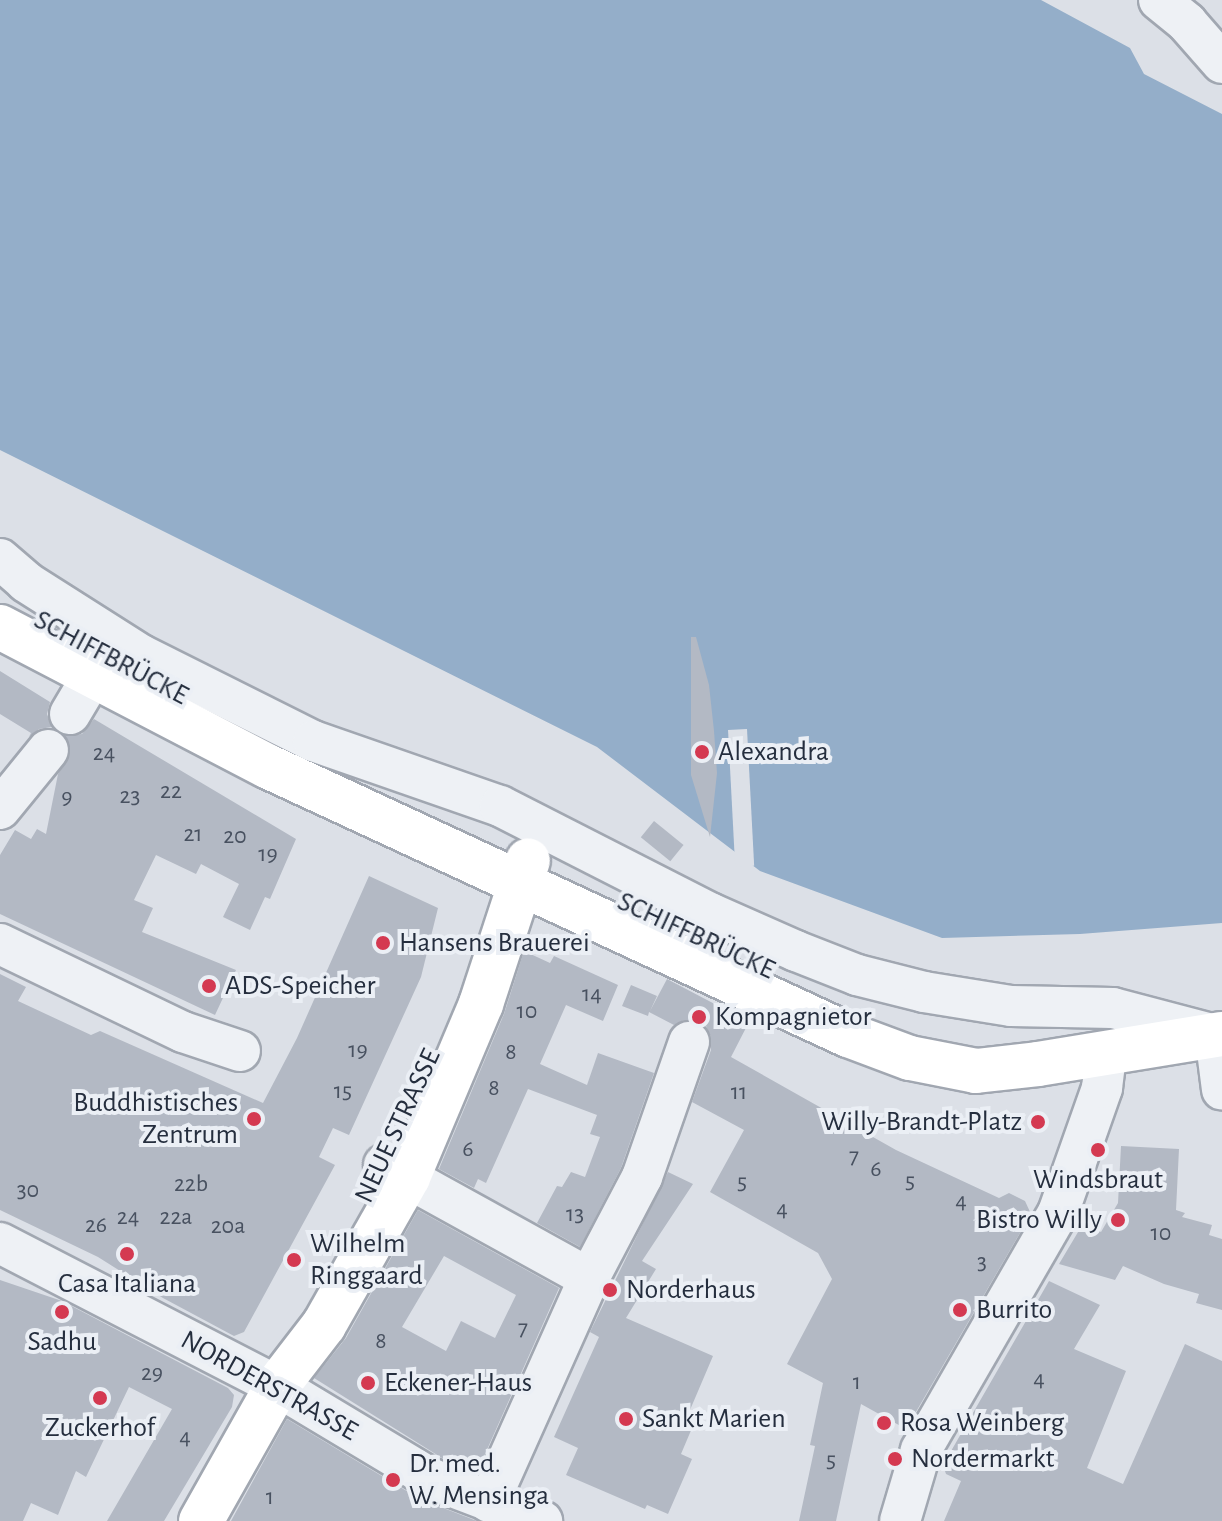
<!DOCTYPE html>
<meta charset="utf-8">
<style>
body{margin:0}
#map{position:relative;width:1222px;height:1521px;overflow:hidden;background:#dce0e7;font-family:"Alegreya Sans",sans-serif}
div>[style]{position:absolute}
.water>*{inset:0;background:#94aec9}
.pier>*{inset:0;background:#dce0e7;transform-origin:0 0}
.building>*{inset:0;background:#b3b9c4;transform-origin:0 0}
.roads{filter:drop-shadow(2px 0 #a1a7b1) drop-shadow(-2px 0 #a1a7b1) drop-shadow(0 2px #a1a7b1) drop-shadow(0 -2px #a1a7b1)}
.minor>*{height:40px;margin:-20px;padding:0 20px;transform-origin:20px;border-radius:20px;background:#eef1f5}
.major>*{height:44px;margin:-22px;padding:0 22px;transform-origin:22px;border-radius:22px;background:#fff}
.dots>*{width:22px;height:22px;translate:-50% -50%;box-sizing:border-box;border:4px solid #ebeff5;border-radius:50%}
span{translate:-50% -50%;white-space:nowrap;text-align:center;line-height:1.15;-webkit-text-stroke:8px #ebeff5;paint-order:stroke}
.number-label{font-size:24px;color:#485160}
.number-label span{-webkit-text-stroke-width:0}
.street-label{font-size:28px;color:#252e3e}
.poi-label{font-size:28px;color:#252e3e}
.left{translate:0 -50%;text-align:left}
.right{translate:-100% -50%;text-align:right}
</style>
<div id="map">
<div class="water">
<i style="clip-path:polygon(0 0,1041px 0,1130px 48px,1144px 74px,1222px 114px,1222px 923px,1080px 934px,942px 938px,760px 871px,597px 747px,0 450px)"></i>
</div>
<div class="pier">
<i style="left:747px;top:729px;width:137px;height:19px;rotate:87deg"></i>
</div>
<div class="building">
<i style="clip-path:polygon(691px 637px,696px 637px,709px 685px,714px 731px,717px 773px,710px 837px,691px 775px)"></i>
<i style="clip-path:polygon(0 671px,50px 702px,47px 714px,52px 727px,39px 729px,29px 737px,31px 733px,0 714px)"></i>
<i style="clip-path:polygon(94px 719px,296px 839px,270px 899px,265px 897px,250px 930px,223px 917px,239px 884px,201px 864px,196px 874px,156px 855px,134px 900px,153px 908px,142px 932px,236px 970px,215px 1015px,0 914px,0 855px,15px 830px,31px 839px,37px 829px,46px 834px,58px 774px,70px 754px,65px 736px,82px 734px)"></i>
<i style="left:654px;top:821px;width:38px;height:21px;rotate:39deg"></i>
<i style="clip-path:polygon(369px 876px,438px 908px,421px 977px,349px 1135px,333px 1128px,319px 1157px,335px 1165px,244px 1332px,234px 1336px,163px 1298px,98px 1257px,0 1210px,0 974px,26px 987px,18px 1001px,91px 1035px,100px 1031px,263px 1103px,297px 1038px)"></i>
<i style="clip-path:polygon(524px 951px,550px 963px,554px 956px,618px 985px,603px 1021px,566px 1005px,540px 1064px,587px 1085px,598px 1053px,654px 1073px,621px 1168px,580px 1247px,537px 1223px,557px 1186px,562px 1187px,571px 1172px,585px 1177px,600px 1137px,590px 1134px,597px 1115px,528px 1089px,486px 1183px,478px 1179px,474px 1188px,439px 1169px,504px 1014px)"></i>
<i style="clip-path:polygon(667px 979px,749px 1022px,731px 1057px,896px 1150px,999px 1198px,1009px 1193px,1025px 1201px,1031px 1214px,906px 1429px,861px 1404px,836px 1521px,799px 1521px,815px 1446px,810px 1445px,823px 1383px,787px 1364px,832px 1279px,818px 1253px,710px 1192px,744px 1130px,692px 1102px,711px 1050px,711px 1037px,706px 1026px,696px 1020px,684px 1020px,674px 1025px,649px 1012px,648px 1016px,622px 1006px,631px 985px,657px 996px,650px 1011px)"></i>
<i style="clip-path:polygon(1121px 1146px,1179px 1149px,1176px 1210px,1185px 1213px,1182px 1217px,1212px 1225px,1209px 1235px,1222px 1239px,1222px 1310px,1196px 1303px,1199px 1294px,1164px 1284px,1123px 1266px,1115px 1280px,1059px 1264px,1084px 1222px,1101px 1232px,1118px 1203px)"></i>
<i style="clip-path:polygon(668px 1172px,693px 1184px,642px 1261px,656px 1269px,626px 1318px,713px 1356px,687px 1417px,695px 1421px,681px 1454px,692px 1459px,668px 1514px,647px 1505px,645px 1509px,566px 1475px,578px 1448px,554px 1437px,599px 1337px,590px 1332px)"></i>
<i style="clip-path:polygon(evenodd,418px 1210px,559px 1288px,477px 1472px,442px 1458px,314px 1378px,346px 1338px,418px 1210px,444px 1256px,516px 1295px,495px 1338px,461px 1321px,446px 1351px,402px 1327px,444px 1256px)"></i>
<i style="clip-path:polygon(0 1280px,62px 1301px,228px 1388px,234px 1395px,232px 1407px,164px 1521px,107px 1521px,172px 1409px,129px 1387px,86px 1477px,76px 1471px,58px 1515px,31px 1503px,23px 1521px,0 1521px)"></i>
<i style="clip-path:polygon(1049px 1281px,1100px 1305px,1074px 1349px,1126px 1371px,1087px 1468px,1123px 1484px,1185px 1344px,1222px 1361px,1222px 1521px,944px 1521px,961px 1481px,946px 1474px,943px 1465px)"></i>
<i style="clip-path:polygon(287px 1419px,420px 1499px,477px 1521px,231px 1521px)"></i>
</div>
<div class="roads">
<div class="minor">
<i style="left:1159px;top:0;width:36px;rotate:39deg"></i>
<i style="left:1187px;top:23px;width:53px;rotate:48.8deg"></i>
<i style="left:0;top:559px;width:35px;rotate:41deg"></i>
<i style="left:26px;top:582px;width:136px;rotate:32.4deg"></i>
<i style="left:141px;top:655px;width:192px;rotate:26.6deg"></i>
<i style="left:313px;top:741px;width:198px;rotate:19.2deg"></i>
<i style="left:500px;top:806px;width:236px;rotate:27deg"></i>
<i style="left:710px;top:913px;width:94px;rotate:23.8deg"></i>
<i style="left:796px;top:951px;width:66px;rotate:21.5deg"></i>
<i style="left:857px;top:975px;width:69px;rotate:14.2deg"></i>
<i style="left:924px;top:992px;width:88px;rotate:9.1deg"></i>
<i style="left:1011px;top:1006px;width:102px;rotate:1.1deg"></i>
<i style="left:1113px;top:1008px;width:106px;rotate:14.8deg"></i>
<i style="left:1215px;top:1035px;width:55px;rotate:82.7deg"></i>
<i style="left:70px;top:714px;width:43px;rotate:-59.3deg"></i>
<i style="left:0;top:809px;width:76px;rotate:-50.9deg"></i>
<i style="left:0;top:944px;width:203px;rotate:25.7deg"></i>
<i style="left:183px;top:1032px;width:60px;rotate:18.4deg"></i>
<i style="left:384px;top:1165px;width:234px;rotate:28.9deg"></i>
<i style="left:0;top:1243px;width:312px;rotate:27.3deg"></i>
<i style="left:277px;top:1386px;width:181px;rotate:31deg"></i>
<i style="left:432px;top:1479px;width:118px;rotate:20.9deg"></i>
<i style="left:489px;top:1502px;width:245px;rotate:-65.9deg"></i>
<i style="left:589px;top:1278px;width:114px;rotate:-62.3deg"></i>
<i style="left:642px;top:1177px;width:143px;rotate:-70.8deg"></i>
<i style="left:900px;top:1521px;width:74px;rotate:-73.5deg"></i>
<i style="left:921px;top:1450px;width:274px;rotate:-60deg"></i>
<i style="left:1058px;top:1213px;width:133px;rotate:-70.6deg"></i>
<i style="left:1102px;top:1088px;width:34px;rotate:-83deg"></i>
</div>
<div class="major">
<i style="left:0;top:627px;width:303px;rotate:27.5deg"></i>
<i style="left:269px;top:767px;width:638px;rotate:24.84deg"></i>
<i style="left:848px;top:1035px;width:66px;rotate:20.4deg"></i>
<i style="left:910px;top:1058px;width:67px;rotate:11.1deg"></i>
<i style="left:976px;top:1071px;width:62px;rotate:-6.4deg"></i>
<i style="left:1038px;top:1064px;width:186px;rotate:-9.3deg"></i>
<i style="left:201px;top:1521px;width:155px;rotate:-60.6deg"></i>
<i style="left:277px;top:1386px;width:77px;rotate:-52.4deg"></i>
<i style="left:324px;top:1325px;width:170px;rotate:-60.4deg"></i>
<i style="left:408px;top:1177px;width:188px;rotate:-67.1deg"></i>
<i style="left:481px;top:1004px;width:151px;rotate:-71.9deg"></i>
</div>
</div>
<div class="dots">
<i style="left:702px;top:752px;background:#d43951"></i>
<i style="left:383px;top:943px;background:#d43951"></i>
<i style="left:209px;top:986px;background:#d43951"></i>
<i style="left:699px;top:1017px;background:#d43951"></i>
<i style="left:254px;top:1119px;background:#d43951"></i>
<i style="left:1038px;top:1122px;background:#d43951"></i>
<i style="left:1098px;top:1150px;background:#d43951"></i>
<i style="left:1118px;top:1220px;background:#d43951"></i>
<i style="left:127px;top:1254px;background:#d43951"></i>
<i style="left:294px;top:1260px;background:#d43951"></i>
<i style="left:610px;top:1290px;background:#d43951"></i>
<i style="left:960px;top:1310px;background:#d43951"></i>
<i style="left:62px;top:1312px;background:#d43951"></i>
<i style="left:368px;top:1383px;background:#d43951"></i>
<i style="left:100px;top:1398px;background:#d43951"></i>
<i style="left:626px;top:1419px;background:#d43951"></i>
<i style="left:884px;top:1423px;background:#d43951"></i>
<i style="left:895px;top:1459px;background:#d43951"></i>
<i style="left:393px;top:1480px;background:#d43951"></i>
</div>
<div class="number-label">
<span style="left:104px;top:754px">24</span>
<span style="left:171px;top:792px">22</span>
<span style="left:130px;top:797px">23</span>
<span style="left:67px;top:798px">9</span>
<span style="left:193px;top:835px">21</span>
<span style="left:235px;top:837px">20</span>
<span style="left:268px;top:855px">19</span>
<span style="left:592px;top:995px">14</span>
<span style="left:527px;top:1012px">10</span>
<span style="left:358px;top:1051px">19</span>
<span style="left:511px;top:1053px">8</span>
<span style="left:494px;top:1089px">8</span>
<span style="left:343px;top:1092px">15</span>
<span style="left:739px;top:1093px">11</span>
<span style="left:468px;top:1150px">6</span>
<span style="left:854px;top:1157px">7</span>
<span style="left:876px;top:1170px">6</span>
<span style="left:910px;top:1182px">5</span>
<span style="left:742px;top:1183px">5</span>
<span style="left:191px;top:1185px">22b</span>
<span style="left:28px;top:1191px">30</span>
<span style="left:961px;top:1202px">4</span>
<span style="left:782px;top:1210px">4</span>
<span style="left:575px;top:1215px">13</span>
<span style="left:128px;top:1218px">24</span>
<span style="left:176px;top:1218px">22a</span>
<span style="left:96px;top:1226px">26</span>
<span style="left:228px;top:1227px">20a</span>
<span style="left:1161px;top:1234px">10</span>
<span style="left:982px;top:1263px">3</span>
<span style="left:523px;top:1329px">7</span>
<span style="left:381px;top:1342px">8</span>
<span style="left:152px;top:1374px">29</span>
<span style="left:1039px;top:1380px">4</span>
<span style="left:857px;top:1383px">1</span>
<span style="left:185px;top:1438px">4</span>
<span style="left:831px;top:1461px">5</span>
<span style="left:270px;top:1498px">1</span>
</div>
<div class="street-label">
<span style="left:111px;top:658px;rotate:28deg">SCHIFFBRÜCKE</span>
<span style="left:696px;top:936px;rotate:25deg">SCHIFFBRÜCKE</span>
<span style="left:398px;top:1126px;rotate:-65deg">NEUE STRASSE</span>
<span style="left:269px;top:1386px;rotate:29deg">NORDERSTRASSE</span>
</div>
<div class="poi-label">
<span class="left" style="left:718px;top:752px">Alexandra</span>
<span class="left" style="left:399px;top:943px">Hansens Brauerei</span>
<span class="left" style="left:225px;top:986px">ADS-Speicher</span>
<span class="left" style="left:715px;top:1017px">Kompagnietor</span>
<span class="right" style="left:238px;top:1119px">Buddhistisches<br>Zentrum</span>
<span class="right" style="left:1022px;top:1122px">Willy-Brandt-Platz</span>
<span style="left:1098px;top:1180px">Windsbraut</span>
<span class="right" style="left:1102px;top:1220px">Bistro Willy</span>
<span class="left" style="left:310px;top:1260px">Wilhelm<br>Ringgaard</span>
<span style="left:127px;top:1284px">Casa Italiana</span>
<span class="left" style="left:626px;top:1290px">Norderhaus</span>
<span class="left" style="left:976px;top:1310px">Burrito</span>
<span style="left:62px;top:1342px">Sadhu</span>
<span class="left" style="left:384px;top:1383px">Eckener-Haus</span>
<span class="left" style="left:642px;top:1419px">Sankt Marien</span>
<span class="left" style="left:900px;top:1423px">Rosa Weinberg</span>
<span style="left:100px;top:1428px">Zuckerhof</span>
<span class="left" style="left:911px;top:1459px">Nordermarkt</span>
<span class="left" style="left:409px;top:1480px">Dr. med.<br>W. Mensinga</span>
</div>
</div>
